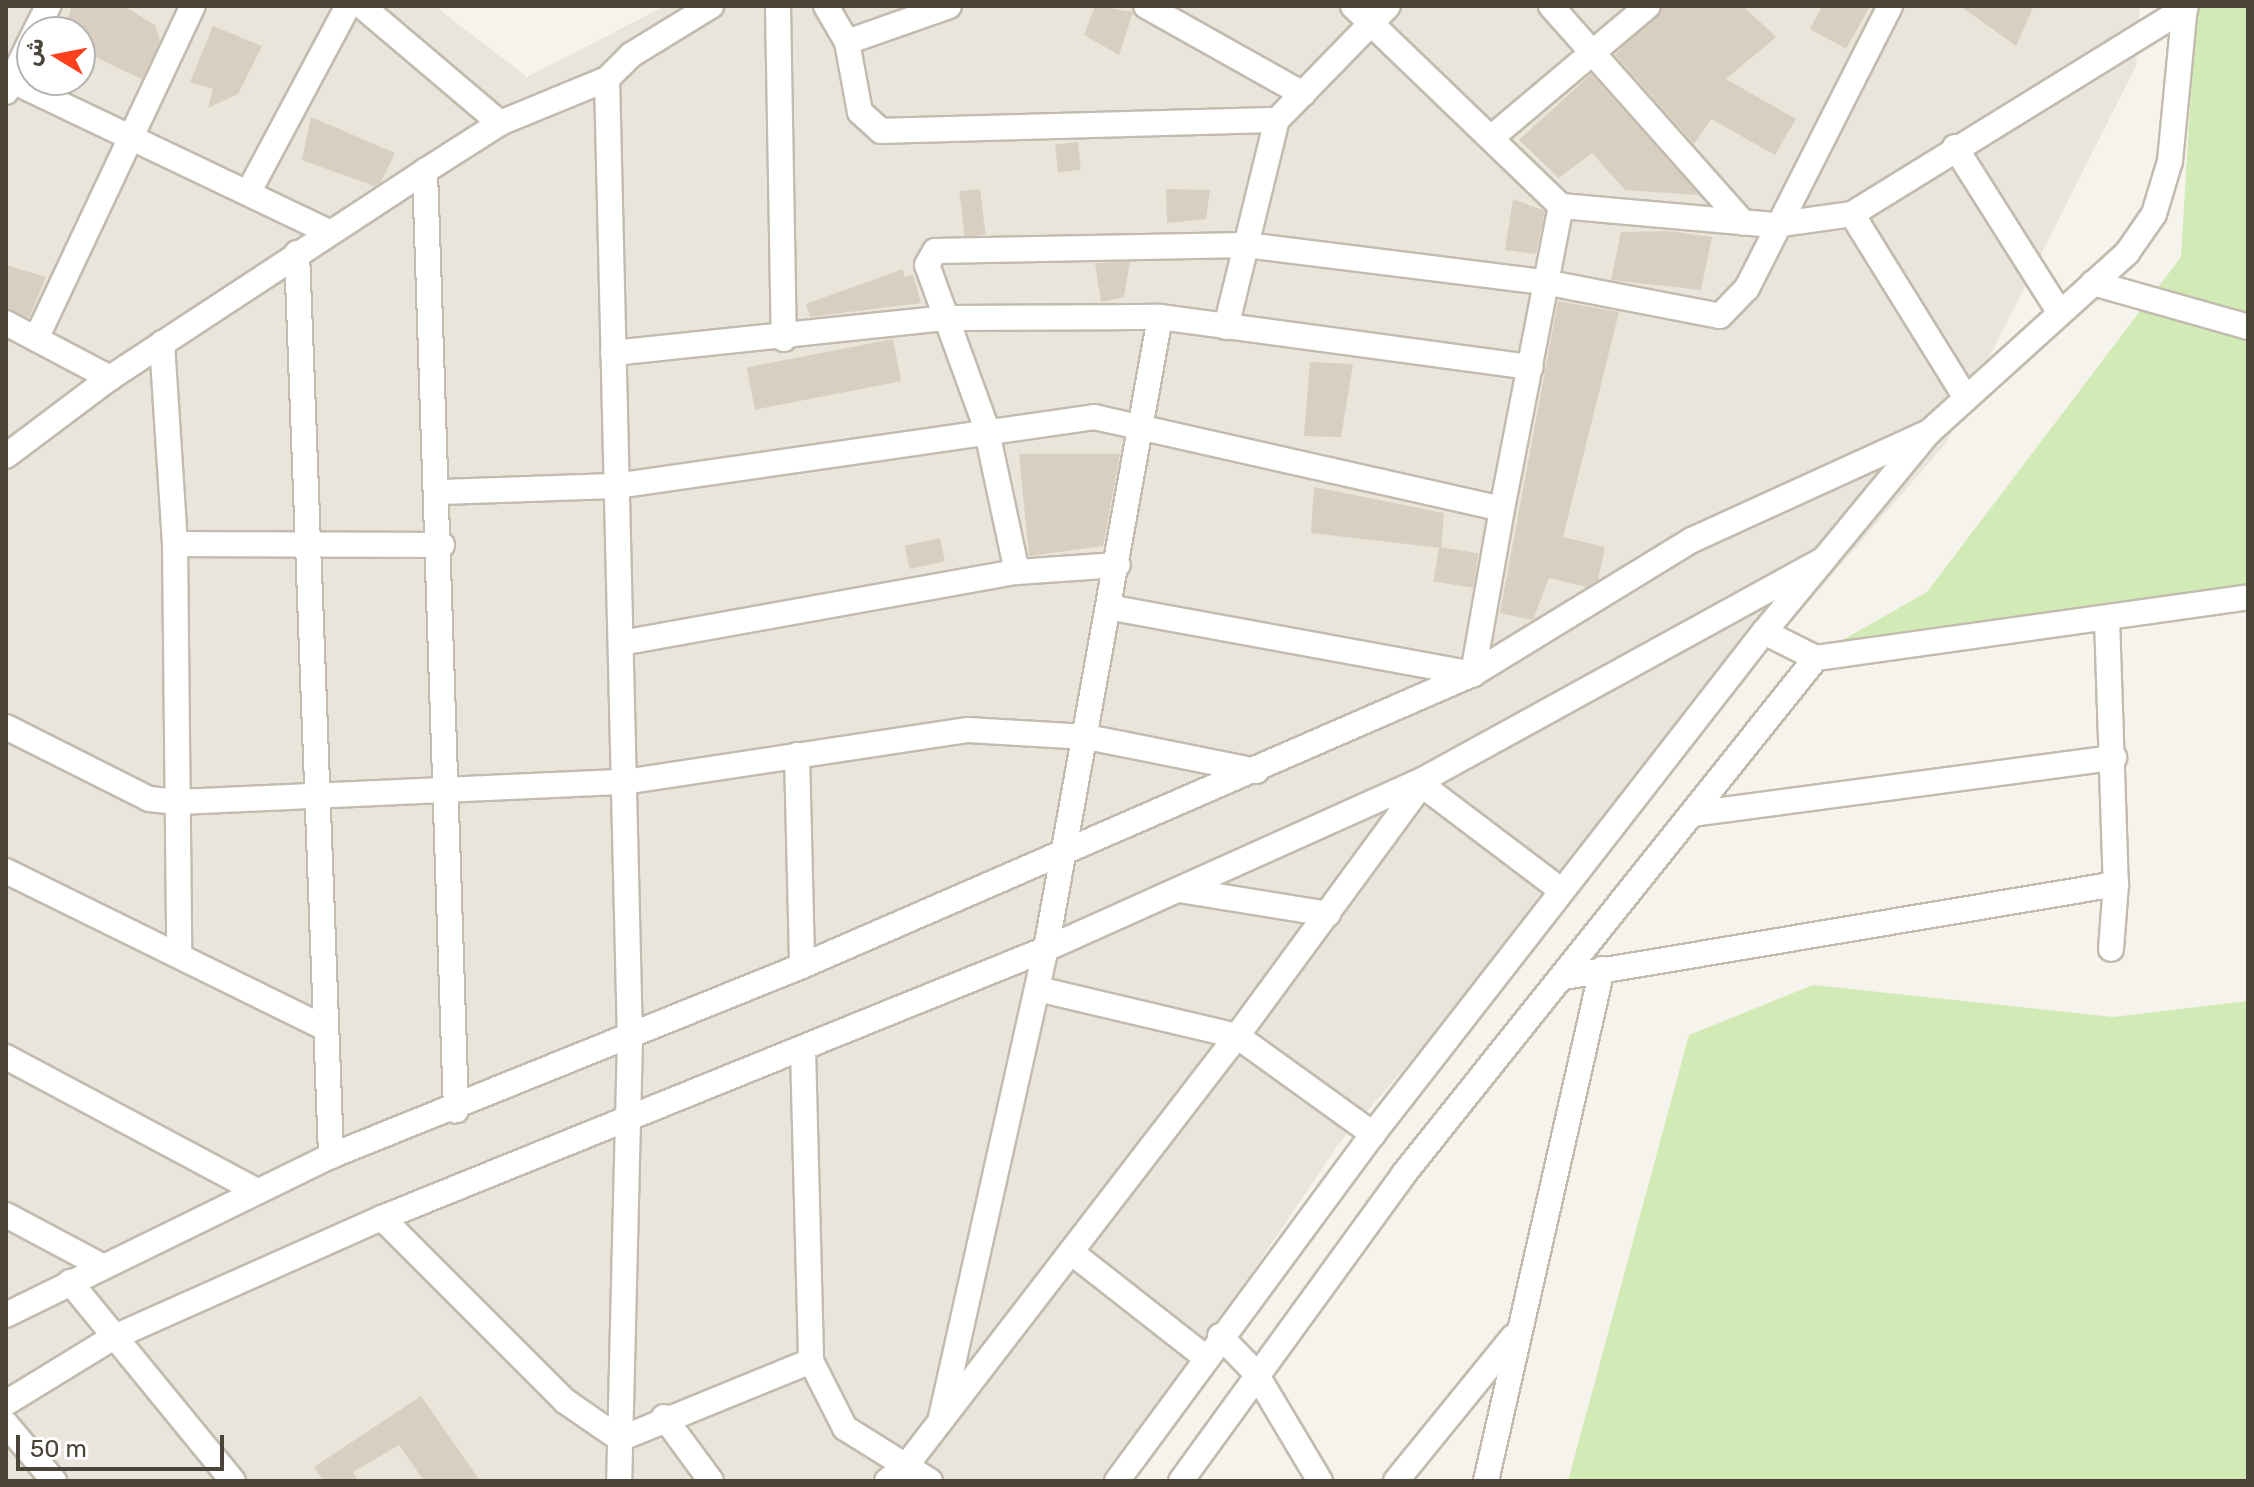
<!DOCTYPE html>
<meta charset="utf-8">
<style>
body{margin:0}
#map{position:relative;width:2254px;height:1487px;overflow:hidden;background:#f6f3ec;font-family:Rubik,"Noto Sans Arabic",sans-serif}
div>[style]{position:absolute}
.residential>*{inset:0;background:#eae5da}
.green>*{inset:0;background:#d2eab5}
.building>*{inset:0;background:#d8cfc1;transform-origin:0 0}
.roads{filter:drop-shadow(2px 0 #c2bbae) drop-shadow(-2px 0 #c2bbae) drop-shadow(0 2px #c2bbae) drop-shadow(0 -2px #c2bbae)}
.street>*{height:24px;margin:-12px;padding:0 12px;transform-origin:12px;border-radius:12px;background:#fff}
span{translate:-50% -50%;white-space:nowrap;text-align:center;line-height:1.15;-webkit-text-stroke:7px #fff;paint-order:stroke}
.frame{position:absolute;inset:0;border:8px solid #4b4439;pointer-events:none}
.north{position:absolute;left:16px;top:16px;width:80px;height:80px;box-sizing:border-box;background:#fff;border:2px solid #b7b4b0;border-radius:50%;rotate:280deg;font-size:22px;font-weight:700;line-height:32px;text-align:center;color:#4b4439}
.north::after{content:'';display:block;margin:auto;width:28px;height:36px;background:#fc3f1d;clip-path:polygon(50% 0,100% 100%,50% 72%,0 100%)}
.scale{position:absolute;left:16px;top:1435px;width:208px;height:36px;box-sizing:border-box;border:4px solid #4b4439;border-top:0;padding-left:10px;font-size:24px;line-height:28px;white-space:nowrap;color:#4b4439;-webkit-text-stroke:6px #fff;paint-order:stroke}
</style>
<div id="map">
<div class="residential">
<i style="clip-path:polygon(evenodd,6px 6px,435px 6px,527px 77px,665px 6px,2140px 6px,2136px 66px,1946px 443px,1338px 1145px,1111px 1481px,6px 1481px,6px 6px,32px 32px,80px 32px,80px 80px,32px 80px,32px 32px)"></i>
</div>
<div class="green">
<i style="clip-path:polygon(2196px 6px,2248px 6px,2248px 612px,1841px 641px,1927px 592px,2181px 257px)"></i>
<i style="clip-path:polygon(1813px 985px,2113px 1017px,2248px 1001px,2248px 1481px,1568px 1481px,1689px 1035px)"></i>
</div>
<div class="building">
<i style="clip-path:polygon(72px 6px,124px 6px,155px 25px,160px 41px,142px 79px,80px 50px,80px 32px,63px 32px)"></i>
<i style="clip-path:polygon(1095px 6px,1133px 12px,1119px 55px,1084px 35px)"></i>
<i style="clip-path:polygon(1663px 6px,1743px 6px,1776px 37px,1726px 79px,1796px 119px,1775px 155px,1711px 119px,1694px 144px,1615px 55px)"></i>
<i style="clip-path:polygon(1822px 6px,1870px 6px,1846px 49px,1810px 29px)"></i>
<i style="clip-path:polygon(1960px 6px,2034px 6px,2016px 46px)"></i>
<i style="clip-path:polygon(213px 26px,262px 46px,238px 94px,208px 108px,213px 89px,190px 82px)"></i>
<i style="clip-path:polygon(1591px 74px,1699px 195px,1625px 190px,1592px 153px,1559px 178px,1519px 140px)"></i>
<i style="clip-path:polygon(311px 117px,395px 153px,381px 182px,374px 186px,302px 160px)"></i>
<i style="left:1078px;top:142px;width:28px;height:23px;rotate:84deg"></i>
<i style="left:980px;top:189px;width:46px;height:21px;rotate:83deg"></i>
<i style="clip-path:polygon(1166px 189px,1210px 190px,1206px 219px,1167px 223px)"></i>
<i style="clip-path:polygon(1513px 199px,1545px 211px,1536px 254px,1505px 250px)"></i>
<i style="clip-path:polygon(1668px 231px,1712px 237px,1701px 290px,1611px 280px,1621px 232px)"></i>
<i style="clip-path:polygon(1130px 262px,1124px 297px,1101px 302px,1095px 263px)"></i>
<i style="clip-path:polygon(6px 265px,46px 277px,29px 318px,6px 308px)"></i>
<i style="clip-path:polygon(903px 269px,904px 277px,913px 275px,921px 303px,810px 317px,806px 304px)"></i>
<i style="clip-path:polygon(1558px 301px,1619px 312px,1563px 537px,1605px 547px,1598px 580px,1587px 587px,1549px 578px,1533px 620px,1500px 613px)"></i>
<i style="left:893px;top:339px;width:43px;height:149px;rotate:79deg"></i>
<i style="clip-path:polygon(1310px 362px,1353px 364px,1341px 437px,1304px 436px)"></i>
<i style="clip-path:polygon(1019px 454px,1120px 454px,1103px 546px,1029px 556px)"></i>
<i style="clip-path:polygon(1314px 487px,1444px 513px,1441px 548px,1311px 533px)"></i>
<i style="left:940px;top:538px;width:24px;height:36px;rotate:78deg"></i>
<i style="left:1439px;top:547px;width:40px;height:35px;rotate:9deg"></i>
<i style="clip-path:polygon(421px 1396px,480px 1481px,424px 1481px,399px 1445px,353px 1472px,358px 1481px,323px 1481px,314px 1467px)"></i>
</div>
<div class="roads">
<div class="street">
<i style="left:362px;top:6px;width:181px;rotate:40.3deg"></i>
<i style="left:778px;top:6px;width:333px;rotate:89deg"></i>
<i style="left:826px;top:6px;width:42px;rotate:59.7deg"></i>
<i style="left:847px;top:42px;width:71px;rotate:79.5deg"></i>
<i style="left:860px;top:112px;width:28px;rotate:42deg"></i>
<i style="left:881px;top:131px;width:396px;rotate:-1.6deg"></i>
<i style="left:1277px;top:120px;width:159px;rotate:-45.8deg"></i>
<i style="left:1146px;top:6px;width:180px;rotate:29.3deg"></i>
<i style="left:1353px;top:6px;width:289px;rotate:43.9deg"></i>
<i style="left:1561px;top:206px;width:214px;rotate:5.1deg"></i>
<i style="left:1774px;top:225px;width:79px;rotate:-8deg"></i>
<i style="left:1551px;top:6px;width:290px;rotate:48.4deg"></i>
<i style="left:35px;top:32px;width:29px;rotate:-63deg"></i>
<i style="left:847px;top:42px;width:108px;rotate:-19.4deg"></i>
<i style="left:6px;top:78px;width:358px;rotate:25.5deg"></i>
<i style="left:607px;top:79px;width:959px;rotate:88.63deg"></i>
<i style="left:630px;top:1038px;width:443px;rotate:91.4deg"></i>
<i style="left:6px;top:92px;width:60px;rotate:-64.3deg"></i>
<i style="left:1491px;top:138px;width:205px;rotate:-40.1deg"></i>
<i style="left:1955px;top:147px;width:196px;rotate:57.7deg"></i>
<i style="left:425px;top:171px;width:940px;rotate:88.11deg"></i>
<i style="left:248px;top:193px;width:212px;rotate:-61.9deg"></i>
<i style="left:297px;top:253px;width:904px;rotate:87.84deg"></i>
<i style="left:2093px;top:283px;width:161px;rotate:15.8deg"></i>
<i style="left:6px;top:323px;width:118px;rotate:27.9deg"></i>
<i style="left:1226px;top:327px;width:213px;rotate:-76.2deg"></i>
<i style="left:36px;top:339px;width:368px;rotate:-64.8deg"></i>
<i style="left:162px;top:343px;width:201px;rotate:86.3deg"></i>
<i style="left:175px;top:544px;width:410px;rotate:89.4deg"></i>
<i style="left:613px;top:353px;width:334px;rotate:-6deg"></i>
<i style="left:945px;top:318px;width:215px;rotate:-0.3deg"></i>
<i style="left:1160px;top:317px;width:374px;rotate:7.7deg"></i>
<i style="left:1966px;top:398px;width:216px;rotate:-121.8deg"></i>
<i style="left:1852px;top:214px;width:392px;rotate:-31.7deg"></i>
<i style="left:6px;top:456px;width:130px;rotate:-36.9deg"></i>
<i style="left:110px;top:378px;width:377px;rotate:-33.3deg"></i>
<i style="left:425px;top:171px;width:89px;rotate:-32.6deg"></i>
<i style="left:500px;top:123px;width:116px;rotate:-22.4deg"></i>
<i style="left:607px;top:79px;width:34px;rotate:-45deg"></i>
<i style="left:631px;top:55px;width:94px;rotate:-31.5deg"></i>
<i style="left:440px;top:492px;width:176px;rotate:-2deg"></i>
<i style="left:616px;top:486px;width:483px;rotate:-8.2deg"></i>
<i style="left:1094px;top:417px;width:418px;rotate:12.7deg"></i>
<i style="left:1502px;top:509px;width:168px;rotate:100deg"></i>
<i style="left:1473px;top:674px;width:367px;rotate:-169.6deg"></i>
<i style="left:1502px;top:509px;width:309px;rotate:-79deg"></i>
<i style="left:175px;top:544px;width:267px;rotate:0.2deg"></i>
<i style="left:1017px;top:572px;width:148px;rotate:-102.1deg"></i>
<i style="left:986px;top:427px;width:172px;rotate:-110deg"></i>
<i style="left:927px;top:265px;width:16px;rotate:-60deg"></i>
<i style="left:935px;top:251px;width:311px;rotate:-1.1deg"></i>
<i style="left:1246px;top:245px;width:300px;rotate:7.1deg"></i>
<i style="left:1544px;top:282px;width:179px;rotate:10.9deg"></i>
<i style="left:1720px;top:316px;width:39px;rotate:-46deg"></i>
<i style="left:1747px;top:288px;width:316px;rotate:-63.1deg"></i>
<i style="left:2107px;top:619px;width:265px;rotate:88.1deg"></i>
<i style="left:2116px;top:884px;width:65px;rotate:94.4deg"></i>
<i style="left:1764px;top:632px;width:58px;rotate:26.6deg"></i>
<i style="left:1816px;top:658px;width:436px;rotate:-8deg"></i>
<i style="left:621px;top:643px;width:402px;rotate:-10.2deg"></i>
<i style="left:1017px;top:572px;width:101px;rotate:-4deg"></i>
<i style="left:6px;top:727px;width:160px;rotate:26.7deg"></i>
<i style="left:149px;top:799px;width:31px;rotate:6deg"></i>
<i style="left:180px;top:802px;width:444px;rotate:-2.6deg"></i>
<i style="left:624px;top:782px;width:348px;rotate:-8.6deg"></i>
<i style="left:968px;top:730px;width:119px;rotate:3.4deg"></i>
<i style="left:1087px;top:737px;width:173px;rotate:11.3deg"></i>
<i style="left:797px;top:755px;width:211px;rotate:88.6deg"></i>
<i style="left:1422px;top:785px;width:174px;rotate:37.1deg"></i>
<i style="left:1692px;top:814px;width:426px;rotate:-7.6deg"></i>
<i style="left:6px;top:871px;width:356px;rotate:26.2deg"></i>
<i style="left:1180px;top:890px;width:150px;rotate:9.2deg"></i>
<i style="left:1564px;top:977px;width:560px;rotate:-9.56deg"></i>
<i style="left:1038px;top:989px;width:204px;rotate:13.3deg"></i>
<i style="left:1237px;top:1036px;width:168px;rotate:35.8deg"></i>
<i style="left:803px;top:1050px;width:311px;rotate:88.5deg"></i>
<i style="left:811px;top:1361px;width:75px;rotate:63.1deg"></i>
<i style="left:845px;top:1428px;width:100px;rotate:31.9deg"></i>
<i style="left:6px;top:1057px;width:285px;rotate:28.1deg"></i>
<i style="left:6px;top:1215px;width:109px;rotate:28deg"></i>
<i style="left:382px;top:1218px;width:259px;rotate:45deg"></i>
<i style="left:565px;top:1401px;width:67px;rotate:34.6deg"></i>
<i style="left:620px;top:1439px;width:206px;rotate:-22.2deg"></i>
<i style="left:1071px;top:1252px;width:170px;rotate:38.1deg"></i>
<i style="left:70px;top:1282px;width:257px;rotate:50.7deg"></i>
<i style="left:6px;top:1315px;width:362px;rotate:-26.1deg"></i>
<i style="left:331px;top:1156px;width:508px;rotate:-21.97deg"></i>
<i style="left:802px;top:966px;width:732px;rotate:-23.52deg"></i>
<i style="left:1473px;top:674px;width:257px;rotate:-31.5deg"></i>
<i style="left:1692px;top:540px;width:260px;rotate:-24.5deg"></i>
<i style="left:1220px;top:1336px;width:50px;rotate:45.8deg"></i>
<i style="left:1255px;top:1372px;width:127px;rotate:59.2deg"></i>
<i style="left:6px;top:1403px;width:124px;rotate:-31.5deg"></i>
<i style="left:112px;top:1338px;width:295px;rotate:-24deg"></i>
<i style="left:382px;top:1218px;width:716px;rotate:-22.05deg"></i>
<i style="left:1046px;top:949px;width:417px;rotate:-24.2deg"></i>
<i style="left:1426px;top:778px;width:453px;rotate:-28.8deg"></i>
<i style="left:664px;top:1417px;width:79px;rotate:53.7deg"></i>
<i style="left:940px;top:1422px;width:485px;rotate:-77.4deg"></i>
<i style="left:1046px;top:949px;width:642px;rotate:-79.77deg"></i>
<i style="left:6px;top:1424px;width:75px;rotate:49.9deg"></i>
<i style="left:887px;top:1481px;width:24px;rotate:-38deg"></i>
<i style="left:906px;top:1466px;width:543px;rotate:-52.41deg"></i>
<i style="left:1237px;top:1036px;width:319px;rotate:-53.7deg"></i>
<i style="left:1117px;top:1481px;width:431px;rotate:-53.6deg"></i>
<i style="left:1373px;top:1134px;width:636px;rotate:-52.09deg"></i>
<i style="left:1764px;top:632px;width:259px;rotate:-50.5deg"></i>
<i style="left:1929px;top:432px;width:267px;rotate:-42.1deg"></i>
<i style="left:2127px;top:253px;width:47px;rotate:-55.3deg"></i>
<i style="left:2154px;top:214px;width:55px;rotate:-73.2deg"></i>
<i style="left:2170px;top:161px;width:156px;rotate:-84.5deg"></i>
<i style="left:1181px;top:1481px;width:378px;rotate:-54deg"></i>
<i style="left:1403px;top:1175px;width:662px;rotate:-51.38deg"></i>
<i style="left:1396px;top:1481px;width:186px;rotate:-50.9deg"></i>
<i style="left:1486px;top:1481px;width:525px;rotate:-77.23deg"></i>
</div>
</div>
<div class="frame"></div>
<div class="north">ش</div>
<div class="scale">50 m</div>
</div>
